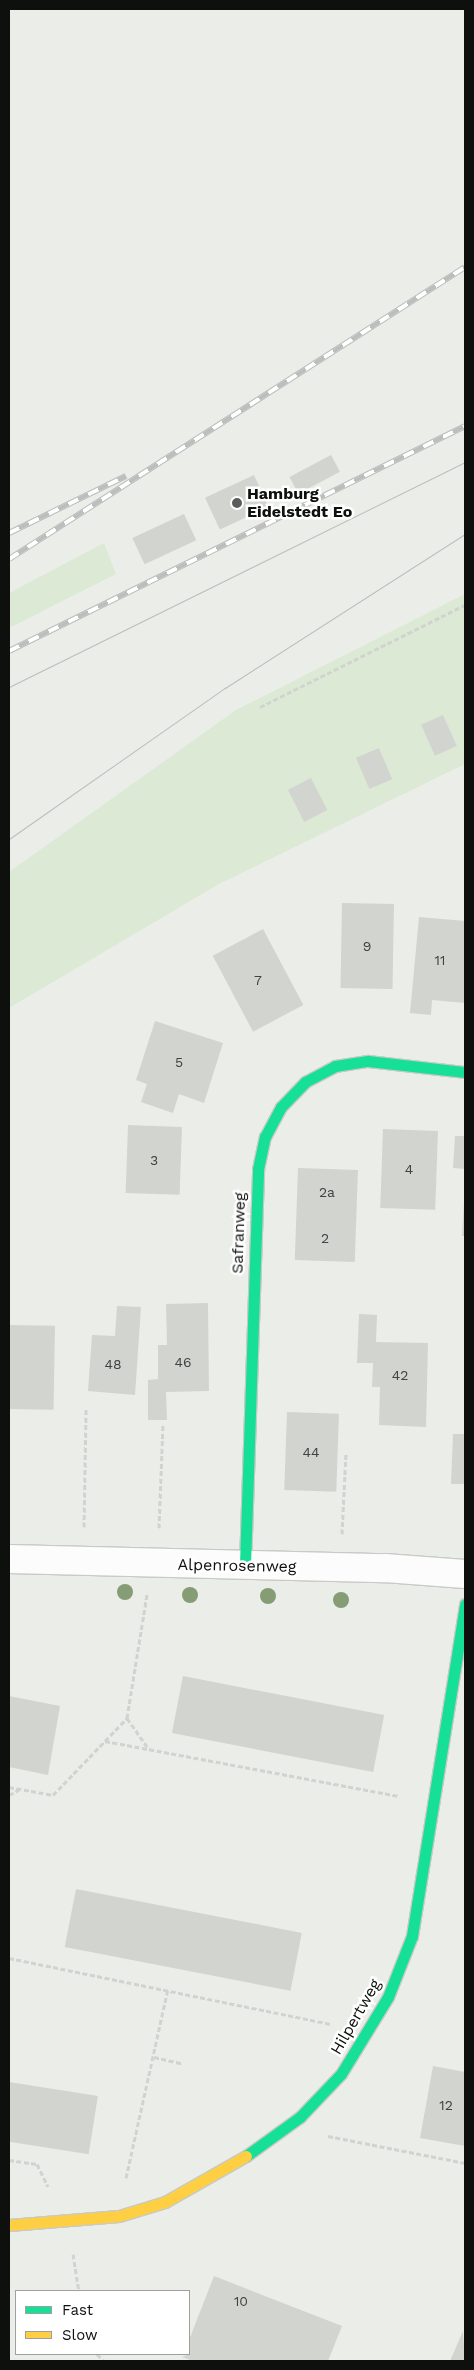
<!DOCTYPE html>
<style>
body{margin:0}
#map{position:relative;width:474px;height:2370px;overflow:hidden;background:#eaede8;font-family:"Work Sans",sans-serif}
div>[style]{position:absolute}
.green>*{inset:0;background:#dcead5}
.building>*{inset:0;background:#d2d4d0;transform-origin:0 0}
.path>*{height:3px;margin-top:-1.5px;transform-origin:0;background:repeating-linear-gradient(90deg,#d1d3d1 0 5px,transparent 0 7.5px)}
.roads{filter:drop-shadow(1px 0 #c7cac6) drop-shadow(-1px 0 #c7cac6) drop-shadow(0 1px #c7cac6) drop-shadow(0 -1px #c7cac6)}
.street>*{height:28px;margin:-14px;padding:0 14px;transform-origin:14px;border-radius:14px;background:#fcfcfc}
.fast>*{height:11px;margin:-5.5px;padding:0 5.5px;transform-origin:5.5px;border-radius:5.5px;background:#16e098}
.slow>*{height:11px;margin:-5.5px;padding:0 5.5px;transform-origin:5.5px;border-radius:5.5px;background:#ffcf43}
.tram>*{height:1px;margin:-0.5px;padding:0 0.5px;transform-origin:0.5px;border-radius:0.5px;background:#bdbdbd}
.rail>*{height:5.5px;margin-top:-2.75px;transform-origin:0;background:repeating-linear-gradient(90deg,#fff 0 11px,#bdbdbd 0 22px);box-sizing:border-box;border-block:1px solid #bdbdbd}
.trees>*{width:16px;height:16px;margin:-8px;border-radius:50%;background:#869c74}
.dots>*{width:14px;height:14px;translate:-50% -50%;box-sizing:border-box;border:2px solid #fff;border-radius:50%}
span{translate:-50% -50%;white-space:nowrap;text-align:center;line-height:1.15;-webkit-text-stroke:5px #fff;paint-order:stroke}
.number-label{font-size:14px;color:#414340}
.number-label span{-webkit-text-stroke-width:0}
.poi-label{font-size:16px;color:#0e100d;font-weight:700}
.left{translate:0 -50%;text-align:left}
.street-label{font-size:16px;color:#0e100d}
.frame{position:absolute;inset:0;border:10px solid #0e100d;pointer-events:none}
.legend{position:absolute;left:15px;top:2290px;width:175px;height:65px;box-sizing:border-box;background:#fff;border:1px solid #9f9f9e;margin:0;padding:6px 9px;list-style:none;font-size:15px;color:#0e100d}
.legend li{display:flex;align-items:center;gap:10px;height:25px}
.legend b{width:25px;border:1px solid #9f9f9e}
</style>
<div id="map">
<div class="green">
<i style="clip-path:polygon(104px 543px,116px 574px,9px 628px,9px 593px)"></i>
<i style="clip-path:polygon(465px 594px,465px 764px,219px 884px,9px 1008px,9px 872px,236px 710px)"></i>
</div>
<div class="building">
<i style="left:331px;top:455px;width:19px;height:47px;rotate:62deg"></i>
<i style="left:254px;top:475px;width:35px;height:54px;rotate:65deg"></i>
<i style="left:184px;top:514px;width:29px;height:57px;rotate:65deg"></i>
<i style="left:443px;top:715px;width:34px;height:24px;rotate:66deg"></i>
<i style="left:379px;top:748px;width:34px;height:25px;rotate:67deg"></i>
<i style="left:311px;top:778px;width:36px;height:26px;rotate:63deg"></i>
<i style="left:342px;top:903px;width:52px;height:85px;rotate:1deg"></i>
<i style="clip-path:polygon(419px 917px,465px 921px,465px 1003px,432px 1000px,431px 1015px,410px 1013px)"></i>
<i style="left:263px;top:929px;width:86px;height:57px;rotate:62deg"></i>
<i style="clip-path:polygon(155px 1021px,223px 1043px,204px 1103px,179px 1094px,173px 1113px,141px 1102px,147px 1084px,136px 1080px)"></i>
<i style="left:128px;top:1125px;width:54px;height:68px;rotate:2deg"></i>
<i style="left:383px;top:1129px;width:55px;height:79px;rotate:2deg"></i>
<i style="clip-path:polygon(455px 1136px,465px 1136px,465px 1169px,453px 1168px)"></i>
<i style="left:298px;top:1168px;width:60px;height:92px;rotate:2deg"></i>
<i style="clip-path:polygon(464px 1203px,465px 1203px,465px 1236px,462px 1236px)"></i>
<i style="clip-path:polygon(208px 1303px,209px 1391px,166px 1392px,167px 1420px,148px 1420px,148px 1380px,158px 1379px,158px 1345px,167px 1345px,166px 1304px)"></i>
<i style="clip-path:polygon(117px 1306px,141px 1307px,135px 1395px,88px 1391px,92px 1335px,115px 1336px)"></i>
<i style="clip-path:polygon(359px 1314px,377px 1315px,376px 1342px,428px 1343px,426px 1427px,379px 1425px,380px 1387px,372px 1387px,373px 1363px,357px 1363px)"></i>
<i style="left:9px;top:1325px;width:46px;height:84px;rotate:1deg"></i>
<i style="left:287px;top:1412px;width:52px;height:78px;rotate:2deg"></i>
<i style="clip-path:polygon(453px 1434px,465px 1434px,465px 1484px,451px 1484px)"></i>
<i style="left:183px;top:1676px;width:205px;height:58px;rotate:11deg"></i>
<i style="clip-path:polygon(9px 1696px,60px 1706px,48px 1775px,9px 1767px)"></i>
<i style="left:76px;top:1889px;width:230px;height:59px;rotate:11deg"></i>
<i style="clip-path:polygon(433px 2066px,465px 2072px,465px 2146px,420px 2138px)"></i>
<i style="left:9px;top:2082px;width:90px;height:59px;rotate:9deg"></i>
<i style="clip-path:polygon(214px 2276px,342px 2326px,328px 2361px,193px 2361px,182px 2357px,189px 2354px,189px 2340px)"></i>
<i style="clip-path:polygon(463px 2331px,465px 2361px,450px 2361px)"></i>
</div>
<div class="path">
<i style="left:260px;top:707px;width:229px;rotate:-26.5deg"></i>
<i style="left:84px;top:1527px;width:119px;rotate:-89deg"></i>
<i style="left:159px;top:1528px;width:104px;rotate:-87.8deg"></i>
<i style="left:342px;top:1534px;width:81px;rotate:-87.2deg"></i>
<i style="left:127px;top:1718px;width:35px;rotate:55deg"></i>
<i style="left:105px;top:1741px;width:300px;rotate:10.6deg"></i>
<i style="left:9px;top:1787px;width:45px;rotate:10.3deg"></i>
<i style="left:53px;top:1795px;width:107px;rotate:-46.1deg"></i>
<i style="left:127px;top:1718px;width:125px;rotate:-80.8deg"></i>
<i style="left:9px;top:1795px;width:11px;rotate:-27deg"></i>
<i style="left:9px;top:1958px;width:329px;rotate:11.6deg"></i>
<i style="left:154px;top:2057px;width:28px;rotate:13deg"></i>
<i style="left:328px;top:2136px;width:140px;rotate:11.1deg"></i>
<i style="left:9px;top:2160px;width:28px;rotate:8deg"></i>
<i style="left:37px;top:2164px;width:25px;rotate:64deg"></i>
<i style="left:126px;top:2178px;width:195px;rotate:-77.5deg"></i>
<i style="left:73px;top:2254px;width:37px;rotate:81deg"></i>
<i style="left:97px;top:2354px;width:10px;rotate:45deg"></i>
</div>
<div class="roads">
<div class="street">
<i style="left:9px;top:1559px;width:376px;rotate:1.4deg"></i>
<i style="left:385px;top:1568px;width:80px;rotate:4.3deg"></i>
</div>
<div class="fast">
<i style="left:245px;top:1565px;width:396px;rotate:-88.1deg"></i>
<i style="left:258px;top:1169px;width:33px;rotate:-78deg"></i>
<i style="left:265px;top:1137px;width:34px;rotate:-62deg"></i>
<i style="left:281px;top:1107px;width:35px;rotate:-46deg"></i>
<i style="left:305px;top:1082px;width:34px;rotate:-28deg"></i>
<i style="left:335px;top:1066px;width:33px;rotate:-9deg"></i>
<i style="left:368px;top:1061px;width:98px;rotate:6.5deg"></i>
<i style="left:246px;top:2156px;width:67px;rotate:-35.8deg"></i>
<i style="left:300px;top:2117px;width:59px;rotate:-46.4deg"></i>
<i style="left:341px;top:2074px;width:90px;rotate:-58.6deg"></i>
<i style="left:388px;top:1997px;width:66px;rotate:-68.5deg"></i>
<i style="left:412px;top:1936px;width:336px;rotate:-80.9deg"></i>
</div>
<div class="slow">
<i style="left:9px;top:2225px;width:110px;rotate:-4.7deg"></i>
<i style="left:119px;top:2216px;width:48px;rotate:-16.9deg"></i>
<i style="left:165px;top:2202px;width:93px;rotate:-29.6deg"></i>
</div>
</div>
<div class="tram">
<i style="left:9px;top:687px;width:508px;rotate:-26.26deg"></i>
<i style="left:9px;top:839px;width:264px;rotate:-35deg"></i>
<i style="left:225px;top:688px;width:285px;rotate:-32.7deg"></i>
</div>
<div class="rail">
<i style="left:9px;top:533px;width:130px;rotate:-26deg"></i>
<i style="left:9px;top:559px;width:541px;rotate:-32.63deg"></i>
<i style="left:9px;top:651px;width:508px;rotate:-26.26deg"></i>
</div>
<div class="trees">
<i style="left:125px;top:1592px"></i>
<i style="left:190px;top:1595px"></i>
<i style="left:268px;top:1596px"></i>
<i style="left:341px;top:1600px"></i>
</div>
<div class="dots">
<i style="left:237px;top:503px;background:#5b5d5a"></i>
</div>
<div class="number-label">
<span style="left:367px;top:946px">9</span>
<span style="left:440px;top:960px">11</span>
<span style="left:258px;top:980px">7</span>
<span style="left:179px;top:1062px">5</span>
<span style="left:154px;top:1160px">3</span>
<span style="left:409px;top:1169px">4</span>
<span style="left:327px;top:1192px">2a</span>
<span style="left:325px;top:1238px">2</span>
<span style="left:183px;top:1362px">46</span>
<span style="left:113px;top:1364px">48</span>
<span style="left:400px;top:1375px">42</span>
<span style="left:311px;top:1452px">44</span>
<span style="left:446px;top:2105px">12</span>
<span style="left:241px;top:2301px">10</span>
</div>
<div class="poi-label">
<span class="left" style="left:247px;top:503px">Hamburg<br>Eidelstedt Eo</span>
</div>
<div class="street-label">
<span style="left:239px;top:1233px;rotate:-88deg">Safranweg</span>
<span style="left:237px;top:1566px;rotate:1deg">Alpenrosenweg</span>
<span style="left:356px;top:2017px;rotate:-60deg">Hilpertweg</span>
</div>
<div class="frame"></div>
<ul class="legend">
<li><b style="height:6px;background:#16e098"></b>Fast</li>
<li><b style="height:6px;background:#ffcf43"></b>Slow</li>
</ul>
</div>
